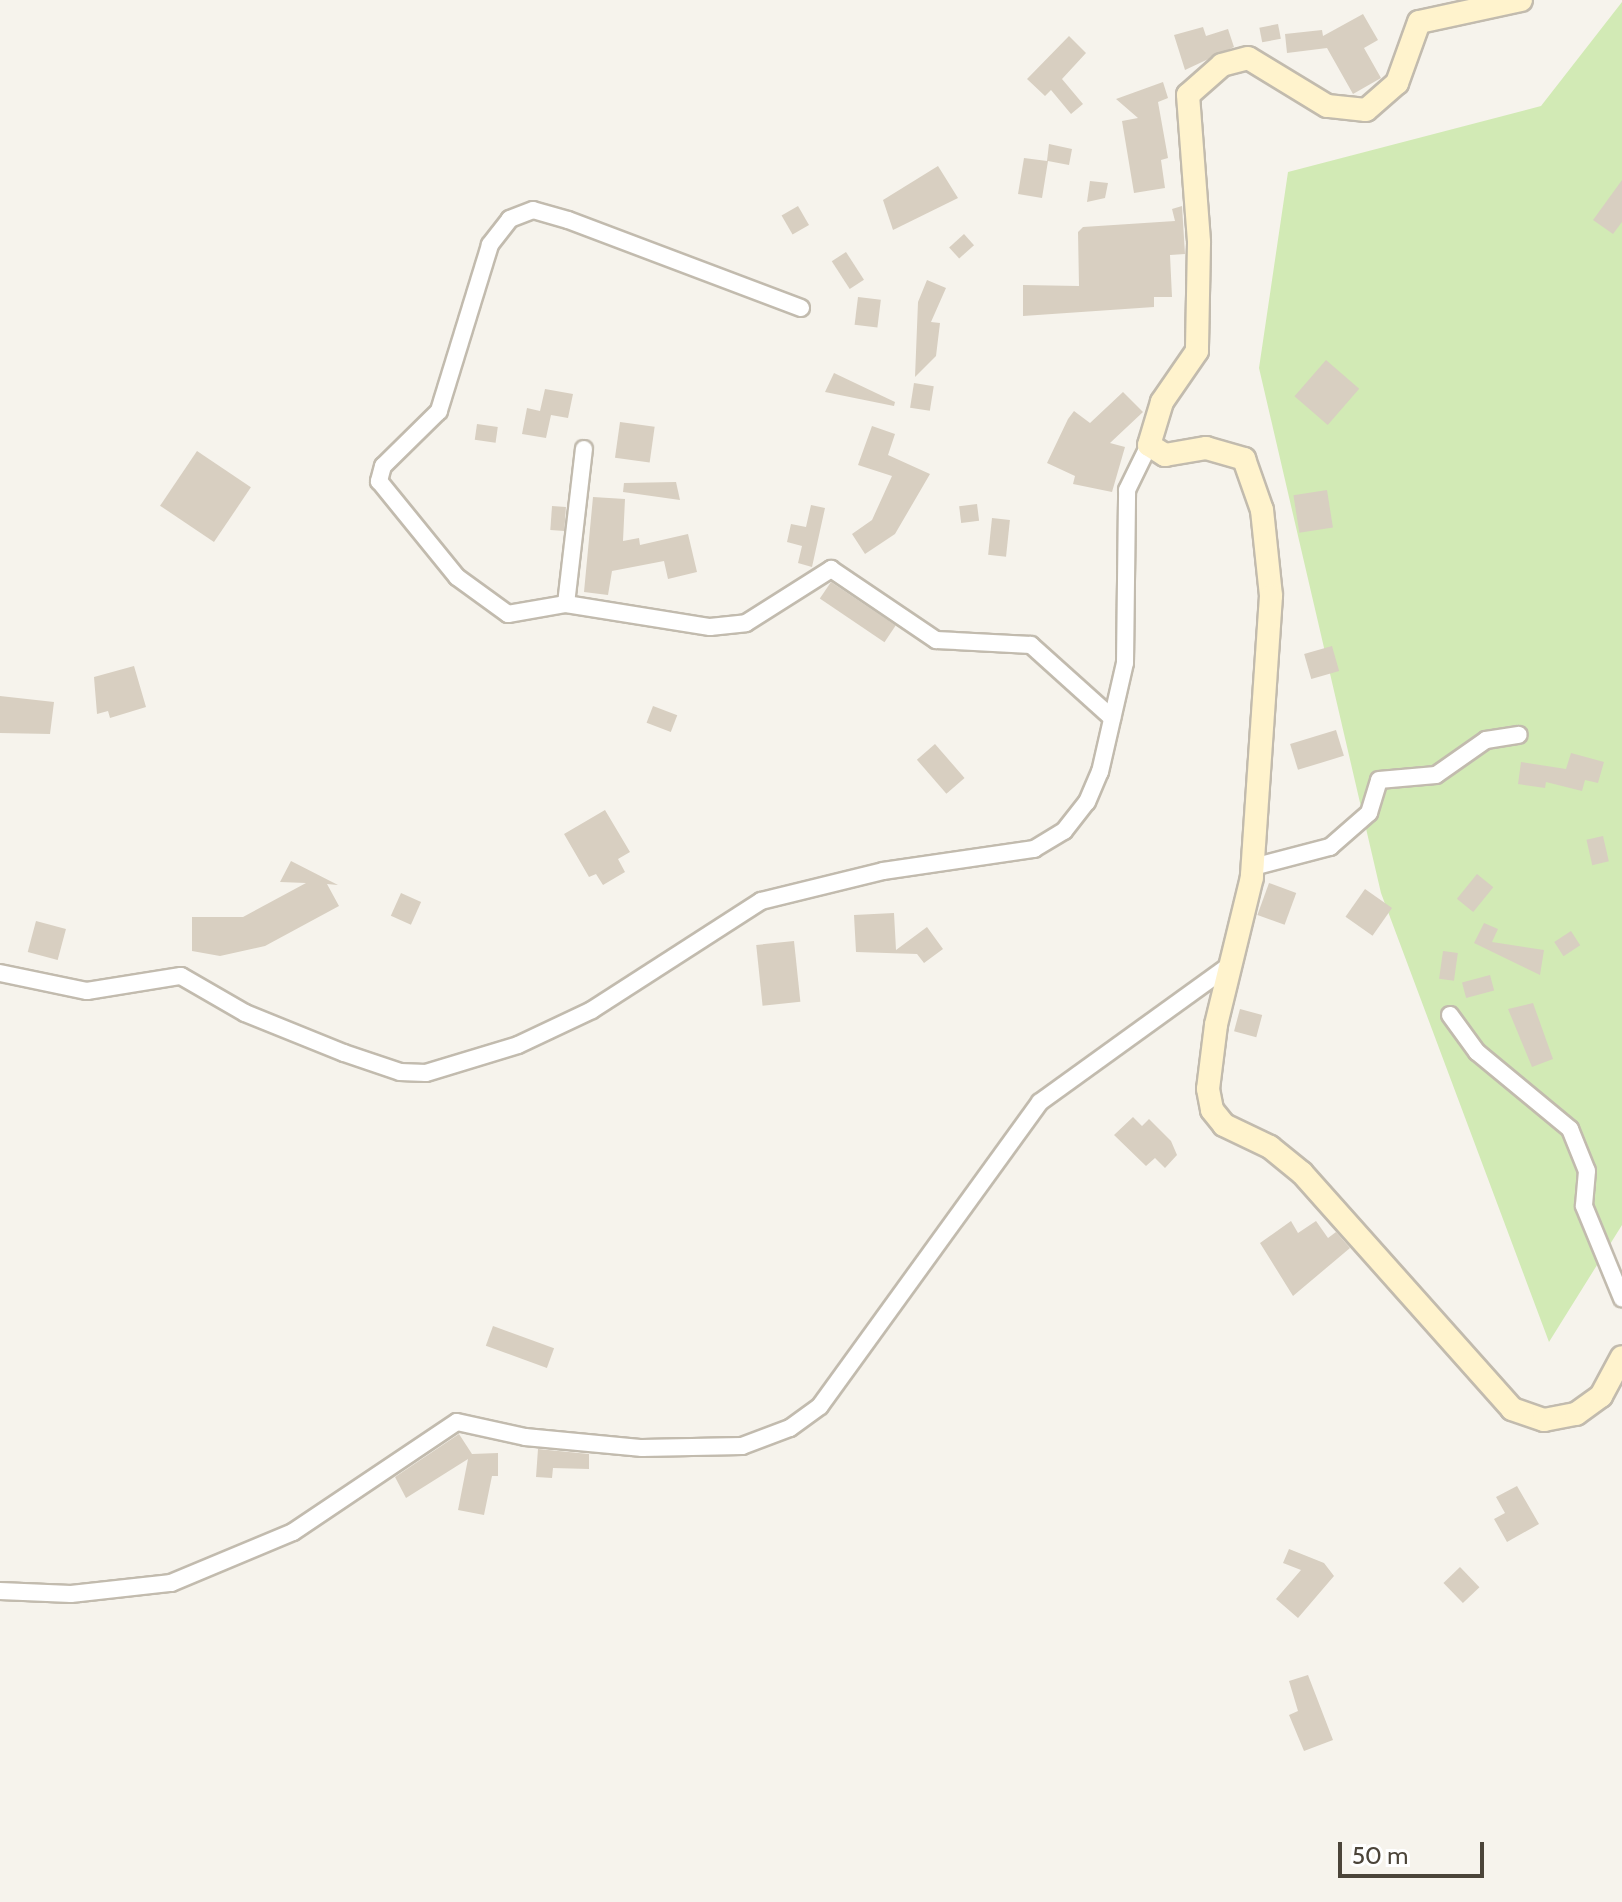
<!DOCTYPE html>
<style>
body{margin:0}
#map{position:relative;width:1622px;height:1902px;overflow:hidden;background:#f6f3ec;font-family:Cabin,sans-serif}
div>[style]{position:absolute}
.green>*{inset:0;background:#d2eab5}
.building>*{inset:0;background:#d8cfc1;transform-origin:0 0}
.roads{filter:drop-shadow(2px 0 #c2bbae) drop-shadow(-2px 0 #c2bbae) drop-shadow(0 2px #c2bbae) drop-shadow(0 -2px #c2bbae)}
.street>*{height:16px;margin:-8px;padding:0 8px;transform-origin:8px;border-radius:8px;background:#fff}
.secondary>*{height:22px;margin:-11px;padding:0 11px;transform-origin:11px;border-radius:11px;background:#fff3cd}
span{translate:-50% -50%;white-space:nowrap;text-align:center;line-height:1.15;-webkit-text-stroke:7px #fff;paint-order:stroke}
.scale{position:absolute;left:1338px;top:1842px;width:146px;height:36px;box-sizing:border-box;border:4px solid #4b4439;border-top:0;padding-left:10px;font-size:24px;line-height:28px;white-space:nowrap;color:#4b4439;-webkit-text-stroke:6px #fff;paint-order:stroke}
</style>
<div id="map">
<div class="green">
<i style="clip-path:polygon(1622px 2px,1622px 1225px,1549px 1342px,1381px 893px,1259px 368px,1288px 172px,1541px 106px)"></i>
</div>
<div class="building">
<i style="clip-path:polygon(1363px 14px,1378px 40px,1364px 48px,1381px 78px,1353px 94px,1327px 48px,1287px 53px,1285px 34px,1322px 30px,1323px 36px)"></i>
<i style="left:1278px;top:24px;width:15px;height:19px;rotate:79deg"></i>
<i style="clip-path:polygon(1203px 27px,1206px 36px,1228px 29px,1234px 47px,1185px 70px,1174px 35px)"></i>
<i style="clip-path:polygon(1069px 36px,1086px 53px,1062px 79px,1083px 104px,1071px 114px,1051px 90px,1045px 96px,1027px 79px)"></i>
<i style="clip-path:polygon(1163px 82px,1168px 98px,1158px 102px,1168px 158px,1161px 160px,1165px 188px,1134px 193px,1122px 121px,1138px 118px,1116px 99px)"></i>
<i style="clip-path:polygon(1049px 144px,1072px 149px,1069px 165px,1048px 161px,1042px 198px,1018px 194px,1024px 158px,1047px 161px)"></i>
<i style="clip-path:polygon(938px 166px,958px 198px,893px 230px,883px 200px)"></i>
<i style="clip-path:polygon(1622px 180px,1622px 222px,1613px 234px,1593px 220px)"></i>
<i style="clip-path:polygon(1090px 181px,1108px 183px,1105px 198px,1087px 202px)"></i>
<i style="left:798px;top:206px;width:22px;height:19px;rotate:60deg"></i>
<i style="clip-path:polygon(1182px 206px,1185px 254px,1170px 255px,1172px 297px,1154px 297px,1154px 307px,1023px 316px,1023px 285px,1079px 286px,1078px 232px,1083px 227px,1175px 221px,1172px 209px)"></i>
<i style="left:964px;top:234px;width:15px;height:20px;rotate:48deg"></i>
<i style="left:846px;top:252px;width:33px;height:17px;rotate:57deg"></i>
<i style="clip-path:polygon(927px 280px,946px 288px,931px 322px,940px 323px,936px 356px,915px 377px,918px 302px)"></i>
<i style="left:858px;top:297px;width:23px;height:28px;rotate:7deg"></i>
<i style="left:1326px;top:360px;width:44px;height:48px;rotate:41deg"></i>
<i style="clip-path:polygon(834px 373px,895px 402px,894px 406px,825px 392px)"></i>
<i style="left:914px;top:383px;width:20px;height:25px;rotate:9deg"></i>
<i style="clip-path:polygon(545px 389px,573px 394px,568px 418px,551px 415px,546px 438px,522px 434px,527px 408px,540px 411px)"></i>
<i style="clip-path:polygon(1123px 392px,1143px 412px,1110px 443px,1125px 447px,1112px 492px,1073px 484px,1075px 476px,1047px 463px,1068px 419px,1074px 411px,1090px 423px)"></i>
<i style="left:620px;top:422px;width:35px;height:36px;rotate:8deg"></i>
<i style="left:477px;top:424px;width:21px;height:16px;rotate:8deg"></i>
<i style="clip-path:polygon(872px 426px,895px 434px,888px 455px,930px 474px,895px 534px,865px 554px,852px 534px,872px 520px,892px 476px,858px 465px)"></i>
<i style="left:197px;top:451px;width:65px;height:66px;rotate:34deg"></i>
<i style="clip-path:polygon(676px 482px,680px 500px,623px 492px,624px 483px)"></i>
<i style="left:1327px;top:490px;width:38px;height:34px;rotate:81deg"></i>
<i style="clip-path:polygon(593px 497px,625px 499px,623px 541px,639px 538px,640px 545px,688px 534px,697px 572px,668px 579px,664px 561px,612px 571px,608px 595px,584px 592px)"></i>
<i style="left:977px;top:504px;width:17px;height:18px;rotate:83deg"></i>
<i style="clip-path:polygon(811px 505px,825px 508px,812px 567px,798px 563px,802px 546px,787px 542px,791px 524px,806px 527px)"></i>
<i style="left:552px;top:506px;width:14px;height:24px;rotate:4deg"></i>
<i style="left:992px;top:518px;width:18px;height:37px;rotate:6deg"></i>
<i style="left:831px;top:582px;width:78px;height:20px;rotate:34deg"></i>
<i style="left:1332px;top:646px;width:26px;height:29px;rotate:74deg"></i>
<i style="clip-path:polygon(134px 666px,146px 707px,110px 718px,108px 711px,97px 714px,94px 677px)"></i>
<i style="clip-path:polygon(0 696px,54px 702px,50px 734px,0 733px)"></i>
<i style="left:653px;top:706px;width:26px;height:18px;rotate:21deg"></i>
<i style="left:1336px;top:730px;width:27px;height:48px;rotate:73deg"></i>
<i style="left:935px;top:744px;width:45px;height:24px;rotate:49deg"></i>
<i style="clip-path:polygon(1571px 753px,1604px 762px,1598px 783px,1585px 780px,1582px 791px,1546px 782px,1545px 788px,1518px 784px,1521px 762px,1566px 769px)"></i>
<i style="clip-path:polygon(605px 810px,630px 852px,618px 859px,625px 872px,603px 885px,596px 874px,589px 877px,564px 834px)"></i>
<i style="left:1603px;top:836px;width:26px;height:17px;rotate:77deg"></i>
<i style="clip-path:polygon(291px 861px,338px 885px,327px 884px,339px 906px,265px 946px,220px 956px,192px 951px,192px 917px,243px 917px,306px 883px,280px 882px)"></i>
<i style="left:1477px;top:874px;width:21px;height:32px;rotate:39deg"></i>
<i style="left:1269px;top:883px;width:29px;height:34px;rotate:20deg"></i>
<i style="left:1365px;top:889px;width:33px;height:34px;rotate:35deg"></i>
<i style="left:401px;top:893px;width:22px;height:25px;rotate:24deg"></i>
<i style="clip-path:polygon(894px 913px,896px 950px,927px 927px,943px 949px,924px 963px,917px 954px,856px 952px,854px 915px)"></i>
<i style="left:36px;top:921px;width:31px;height:32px;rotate:15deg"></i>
<i style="clip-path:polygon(1484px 923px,1498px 929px,1492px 942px,1544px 950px,1540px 975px,1474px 943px)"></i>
<i style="left:1571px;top:931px;width:17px;height:20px;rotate:57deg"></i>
<i style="left:794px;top:941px;width:61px;height:38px;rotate:84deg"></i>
<i style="left:1443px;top:951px;width:15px;height:28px;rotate:8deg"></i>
<i style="left:1490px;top:975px;width:16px;height:29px;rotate:75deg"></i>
<i style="clip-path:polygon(1533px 1003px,1553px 1059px,1532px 1067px,1508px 1009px)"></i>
<i style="left:1240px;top:1009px;width:23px;height:23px;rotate:15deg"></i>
<i style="clip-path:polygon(1133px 1117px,1142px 1126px,1149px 1119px,1171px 1141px,1177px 1155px,1165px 1168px,1155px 1158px,1146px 1166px,1114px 1135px)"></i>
<i style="clip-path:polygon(1291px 1221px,1298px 1233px,1316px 1221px,1328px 1238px,1336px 1232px,1350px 1248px,1293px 1296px,1260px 1243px)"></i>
<i style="left:493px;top:1326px;width:65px;height:21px;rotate:20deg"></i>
<i style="clip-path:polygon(459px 1434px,472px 1454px,498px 1453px,498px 1476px,492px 1476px,484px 1515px,458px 1510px,468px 1459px,406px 1498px,395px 1477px)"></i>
<i style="clip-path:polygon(538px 1449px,589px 1454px,589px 1469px,553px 1468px,552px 1478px,536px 1477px)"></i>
<i style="clip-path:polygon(1517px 1486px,1539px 1524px,1507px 1542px,1494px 1519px,1505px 1513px,1496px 1497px)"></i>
<i style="clip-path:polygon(1289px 1549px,1324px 1563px,1334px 1576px,1298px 1618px,1276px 1599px,1301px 1570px,1283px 1563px)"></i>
<i style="left:1460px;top:1567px;width:28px;height:23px;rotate:46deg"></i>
<i style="clip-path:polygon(1308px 1675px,1333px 1740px,1304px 1751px,1289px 1715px,1298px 1711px,1289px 1681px)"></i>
</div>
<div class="roads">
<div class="street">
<i style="left:801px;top:308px;width:249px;rotate:-159.3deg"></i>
<i style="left:568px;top:220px;width:36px;rotate:-164deg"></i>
<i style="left:533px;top:210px;width:25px;rotate:159deg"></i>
<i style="left:510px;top:219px;width:33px;rotate:128deg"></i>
<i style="left:490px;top:245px;width:174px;rotate:107.1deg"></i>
<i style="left:439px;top:411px;width:78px;rotate:135.5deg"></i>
<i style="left:383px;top:466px;width:16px;rotate:105deg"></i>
<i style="left:379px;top:481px;width:124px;rotate:50.9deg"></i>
<i style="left:457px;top:577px;width:63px;rotate:36deg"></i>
<i style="left:508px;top:614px;width:59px;rotate:-9.8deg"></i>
<i style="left:566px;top:604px;width:146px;rotate:9.1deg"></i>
<i style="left:710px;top:627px;width:36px;rotate:-6deg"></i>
<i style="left:746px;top:623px;width:101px;rotate:-32.4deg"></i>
<i style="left:831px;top:569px;width:127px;rotate:34.1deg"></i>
<i style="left:936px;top:640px;width:95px;rotate:3deg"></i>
<i style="left:1031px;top:645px;width:109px;rotate:42deg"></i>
<i style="left:566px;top:604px;width:156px;rotate:-83.4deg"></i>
<i style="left:1253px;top:867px;width:80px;rotate:-14.6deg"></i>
<i style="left:1330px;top:847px;width:52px;rotate:-41.1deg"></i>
<i style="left:1369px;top:813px;width:34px;rotate:-73deg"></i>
<i style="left:1379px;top:780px;width:57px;rotate:-5deg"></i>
<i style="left:1436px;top:775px;width:61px;rotate:-35deg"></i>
<i style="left:1486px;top:740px;width:33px;rotate:-9deg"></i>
<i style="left:0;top:973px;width:89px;rotate:11.7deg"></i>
<i style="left:87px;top:991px;width:95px;rotate:-9.1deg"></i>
<i style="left:181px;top:976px;width:74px;rotate:30deg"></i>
<i style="left:245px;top:1013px;width:107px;rotate:22deg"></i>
<i style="left:344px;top:1053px;width:59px;rotate:18.7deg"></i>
<i style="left:400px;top:1072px;width:26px;rotate:2deg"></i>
<i style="left:426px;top:1073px;width:96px;rotate:-16.9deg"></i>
<i style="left:518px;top:1045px;width:82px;rotate:-25.3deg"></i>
<i style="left:592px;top:1010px;width:201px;rotate:-32.8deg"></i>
<i style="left:761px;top:901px;width:126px;rotate:-13.8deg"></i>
<i style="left:883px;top:871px;width:153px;rotate:-8.3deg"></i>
<i style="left:1034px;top:849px;width:35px;rotate:-31deg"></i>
<i style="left:1064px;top:831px;width:37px;rotate:-52deg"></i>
<i style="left:1087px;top:802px;width:33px;rotate:-67deg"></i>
<i style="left:1100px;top:772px;width:112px;rotate:-77.1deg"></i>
<i style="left:1125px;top:663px;width:173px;rotate:-89.3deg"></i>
<i style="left:1127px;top:490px;width:50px;rotate:-63.9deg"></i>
<i style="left:1450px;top:1015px;width:46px;rotate:53.9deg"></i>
<i style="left:1477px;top:1052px;width:121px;rotate:39.6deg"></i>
<i style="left:1570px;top:1129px;width:45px;rotate:68deg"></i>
<i style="left:1587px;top:1171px;width:35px;rotate:95deg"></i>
<i style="left:1584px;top:1206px;width:100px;rotate:67.6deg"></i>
<i style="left:0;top:1591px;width:71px;rotate:2.4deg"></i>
<i style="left:71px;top:1594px;width:101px;rotate:-6.3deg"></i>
<i style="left:171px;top:1583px;width:132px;rotate:-22.7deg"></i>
<i style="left:293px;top:1532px;width:197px;rotate:-33.9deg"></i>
<i style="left:457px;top:1422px;width:70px;rotate:12.4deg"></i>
<i style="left:525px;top:1437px;width:118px;rotate:5.4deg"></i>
<i style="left:642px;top:1448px;width:100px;rotate:-1.1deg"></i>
<i style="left:742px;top:1446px;width:51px;rotate:-20.6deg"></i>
<i style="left:790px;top:1428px;width:37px;rotate:-36deg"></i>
<i style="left:820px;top:1406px;width:375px;rotate:-54.1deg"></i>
<i style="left:1040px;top:1102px;width:236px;rotate:-35.8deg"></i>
</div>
<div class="secondary">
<i style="left:1521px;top:0;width:104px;rotate:167.8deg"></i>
<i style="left:1419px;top:22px;width:65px;rotate:109.8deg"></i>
<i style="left:1397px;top:83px;width:41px;rotate:138.9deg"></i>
<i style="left:1366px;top:110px;width:39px;rotate:-174deg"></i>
<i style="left:1327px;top:106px;width:92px;rotate:-148.7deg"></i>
<i style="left:1248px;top:58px;width:27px;rotate:165deg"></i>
<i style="left:1222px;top:65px;width:45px;rotate:138.6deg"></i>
<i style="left:1188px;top:95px;width:148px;rotate:85.7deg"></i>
<i style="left:1199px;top:243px;width:108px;rotate:91.1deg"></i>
<i style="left:1197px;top:351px;width:62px;rotate:124.5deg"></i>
<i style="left:1162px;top:402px;width:45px;rotate:106.8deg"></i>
<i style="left:1149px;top:445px;width:19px;rotate:32deg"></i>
<i style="left:1165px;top:455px;width:42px;rotate:-9.7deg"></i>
<i style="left:1206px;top:448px;width:40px;rotate:16deg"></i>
<i style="left:1244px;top:459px;width:54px;rotate:70.6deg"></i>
<i style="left:1262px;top:510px;width:86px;rotate:84deg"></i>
<i style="left:1271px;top:596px;width:282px;rotate:93.9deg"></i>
<i style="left:1252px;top:877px;width:152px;rotate:103.7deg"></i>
<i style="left:1216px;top:1025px;width:64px;rotate:97.1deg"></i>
<i style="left:1208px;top:1089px;width:21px;rotate:79deg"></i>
<i style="left:1212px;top:1110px;width:19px;rotate:51deg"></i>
<i style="left:1224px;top:1125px;width:51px;rotate:25.6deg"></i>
<i style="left:1270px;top:1147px;width:41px;rotate:39.1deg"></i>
<i style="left:1302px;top:1173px;width:316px;rotate:48.3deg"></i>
<i style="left:1512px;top:1409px;width:34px;rotate:19deg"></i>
<i style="left:1544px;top:1420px;width:33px;rotate:-11deg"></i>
<i style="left:1576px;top:1414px;width:31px;rotate:-36deg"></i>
<i style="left:1601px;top:1396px;width:44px;rotate:-61.7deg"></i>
</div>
</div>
<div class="scale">50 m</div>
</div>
